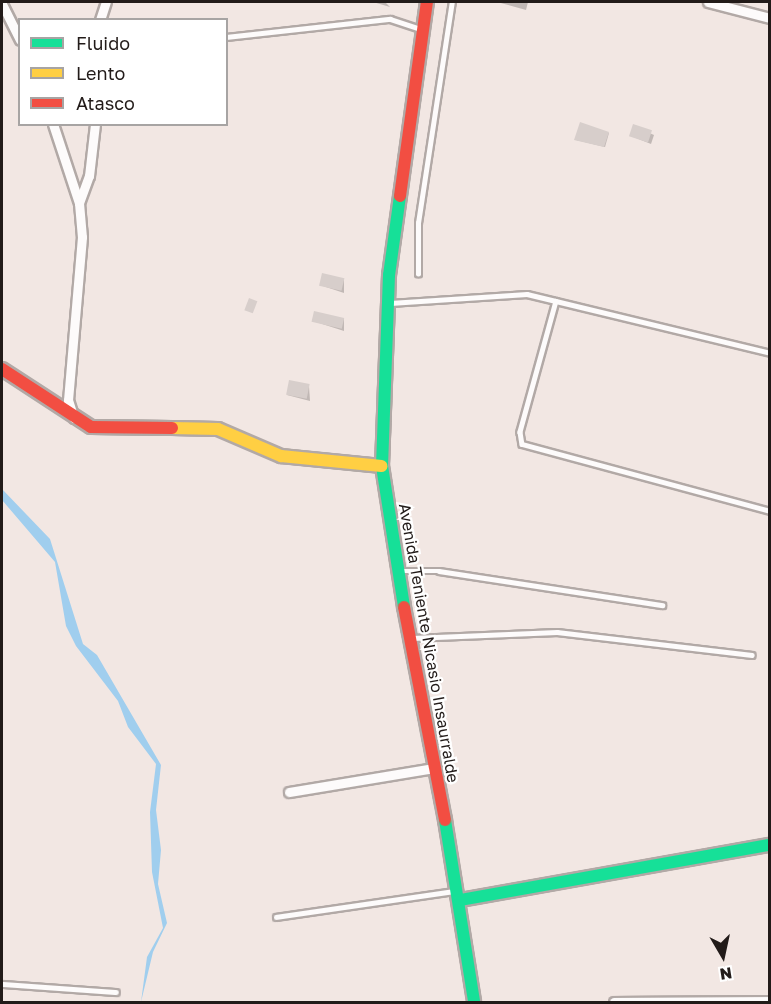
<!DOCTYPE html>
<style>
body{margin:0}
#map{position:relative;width:771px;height:1004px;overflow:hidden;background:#f2e7e3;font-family:"Golos Text",sans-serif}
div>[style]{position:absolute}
.water>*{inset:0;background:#a0ceee}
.shadow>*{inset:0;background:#0003}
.building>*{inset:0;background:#d7cecb;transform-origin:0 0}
.roads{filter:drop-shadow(2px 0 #b2a9a6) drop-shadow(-2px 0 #b2a9a6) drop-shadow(0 2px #b2a9a6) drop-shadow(0 -2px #b2a9a6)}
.lane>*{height:4.5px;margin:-2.25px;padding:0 2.25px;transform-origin:2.25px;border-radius:2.25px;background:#fdfbfb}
.street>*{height:9px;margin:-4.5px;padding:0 4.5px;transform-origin:4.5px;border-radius:4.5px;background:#fdfbfb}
.fast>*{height:12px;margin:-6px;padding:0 6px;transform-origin:6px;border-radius:6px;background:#16e098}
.slow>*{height:12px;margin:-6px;padding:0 6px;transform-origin:6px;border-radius:6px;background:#ffcf43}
.jam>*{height:12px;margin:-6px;padding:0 6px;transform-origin:6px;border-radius:6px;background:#f24e42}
span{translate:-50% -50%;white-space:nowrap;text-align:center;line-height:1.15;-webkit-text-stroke:4.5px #fff;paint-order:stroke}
.street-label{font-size:16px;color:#221b19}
.frame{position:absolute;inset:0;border:3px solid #221b19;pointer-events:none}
.legend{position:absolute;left:18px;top:18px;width:210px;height:108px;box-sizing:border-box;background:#fff;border:2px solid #a7a4a3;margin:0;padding:8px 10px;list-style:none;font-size:18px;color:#221b19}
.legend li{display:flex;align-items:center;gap:12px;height:30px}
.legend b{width:30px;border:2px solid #a7a4a3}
.north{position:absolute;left:693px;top:926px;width:60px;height:60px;-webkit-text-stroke:4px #fff;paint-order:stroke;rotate:171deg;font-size:16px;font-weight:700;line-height:24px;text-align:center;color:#221b19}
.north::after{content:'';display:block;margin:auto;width:21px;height:27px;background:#221b19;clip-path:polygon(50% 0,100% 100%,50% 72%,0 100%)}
</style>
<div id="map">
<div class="water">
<i style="clip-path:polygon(2px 489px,50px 539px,83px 644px,97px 655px,161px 765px,156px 810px,161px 850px,158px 884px,167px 923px,153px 952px,141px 1002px,147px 957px,163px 928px,152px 872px,150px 812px,156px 764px,128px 727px,118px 701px,76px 646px,66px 626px,55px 562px,2px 500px)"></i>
</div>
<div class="shadow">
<i style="clip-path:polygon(373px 2px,385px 2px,390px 7px)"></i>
<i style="clip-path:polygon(497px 2px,528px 2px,526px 10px)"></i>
<i style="clip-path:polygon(634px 126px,654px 135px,651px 144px,631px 136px)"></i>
<i style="clip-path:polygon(609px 133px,605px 147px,576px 140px)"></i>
<i style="clip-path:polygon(344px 280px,344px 293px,320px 285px)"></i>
<i style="clip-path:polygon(344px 319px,344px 331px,313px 321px)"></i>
<i style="clip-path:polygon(309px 386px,310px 401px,287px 395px)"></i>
</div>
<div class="building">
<i style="clip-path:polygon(580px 122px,609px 132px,604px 147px,574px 140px)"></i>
<i style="left:633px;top:124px;width:20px;height:13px;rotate:18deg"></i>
<i style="left:322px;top:273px;width:23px;height:13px;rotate:13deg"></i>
<i style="left:249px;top:298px;width:9px;height:13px;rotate:21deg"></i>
<i style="left:314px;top:311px;width:31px;height:11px;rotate:13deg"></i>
<i style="left:289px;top:380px;width:21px;height:15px;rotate:11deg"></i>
</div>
<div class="roads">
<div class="lane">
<i style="left:226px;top:37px;width:165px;rotate:-6.3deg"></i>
<i style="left:390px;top:19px;width:33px;rotate:18deg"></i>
<i style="left:418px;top:274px;width:51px;rotate:-90deg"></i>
<i style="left:418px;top:223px;width:224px;rotate:-81.3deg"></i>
<i style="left:556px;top:301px;width:136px;rotate:105.4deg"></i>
<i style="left:520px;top:432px;width:12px;rotate:81deg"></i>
<i style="left:522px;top:444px;width:257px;rotate:15.1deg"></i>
<i style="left:390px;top:303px;width:137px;rotate:-3.8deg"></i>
<i style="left:527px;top:294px;width:250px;rotate:13.6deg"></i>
<i style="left:399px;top:571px;width:40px"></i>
<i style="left:439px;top:571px;width:226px;rotate:8.7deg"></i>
<i style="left:412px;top:638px;width:145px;rotate:-2.4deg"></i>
<i style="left:557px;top:632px;width:196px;rotate:6.7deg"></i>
<i style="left:276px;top:917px;width:181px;rotate:-8.3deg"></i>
<i style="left:2px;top:984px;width:114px;rotate:4deg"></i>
</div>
<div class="street">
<i style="left:708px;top:2px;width:64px;rotate:14.5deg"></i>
<i style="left:2px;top:4px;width:40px;rotate:63.4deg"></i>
<i style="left:100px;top:20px;width:19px;rotate:-72deg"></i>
<i style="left:53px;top:124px;width:83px;rotate:71.8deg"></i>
<i style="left:79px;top:203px;width:34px;rotate:85deg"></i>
<i style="left:82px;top:237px;width:164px;rotate:94.9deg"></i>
<i style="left:68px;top:400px;width:19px;rotate:72deg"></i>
<i style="left:79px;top:203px;width:29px;rotate:-70deg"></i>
<i style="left:89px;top:176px;width:52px;rotate:-83.4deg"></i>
<i style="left:289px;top:792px;width:147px;rotate:-9.4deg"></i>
<i style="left:614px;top:1002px;width:156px;rotate:-0.4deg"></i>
</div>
<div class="fast">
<i style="left:400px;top:196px;width:80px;rotate:97.9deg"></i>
<i style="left:389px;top:275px;width:191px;rotate:92.1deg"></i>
<i style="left:382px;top:466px;width:143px;rotate:81.1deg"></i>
<i style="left:445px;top:820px;width:184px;rotate:80.9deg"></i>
<i style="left:460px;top:900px;width:315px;rotate:-10.1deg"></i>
</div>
<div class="slow">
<i style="left:172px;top:428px;width:46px;rotate:1.2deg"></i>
<i style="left:218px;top:429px;width:69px;rotate:23.2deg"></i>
<i style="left:281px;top:456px;width:101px;rotate:5.7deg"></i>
</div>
<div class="jam">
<i style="left:400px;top:196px;width:196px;rotate:-82.1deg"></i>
<i style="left:2px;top:369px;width:106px;rotate:33.1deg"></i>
<i style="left:91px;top:427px;width:81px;rotate:0.7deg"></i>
<i style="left:404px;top:607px;width:217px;rotate:79.1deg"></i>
</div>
</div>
<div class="street-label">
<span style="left:429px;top:643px;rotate:80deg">Avenida Teniente Nicasio Insaurralde</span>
</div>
<div class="frame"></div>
<ul class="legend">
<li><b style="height:8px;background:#16e098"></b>Fluido</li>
<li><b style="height:8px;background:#ffcf43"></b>Lento</li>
<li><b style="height:8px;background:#f24e42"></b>Atasco</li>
</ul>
<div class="north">N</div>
</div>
